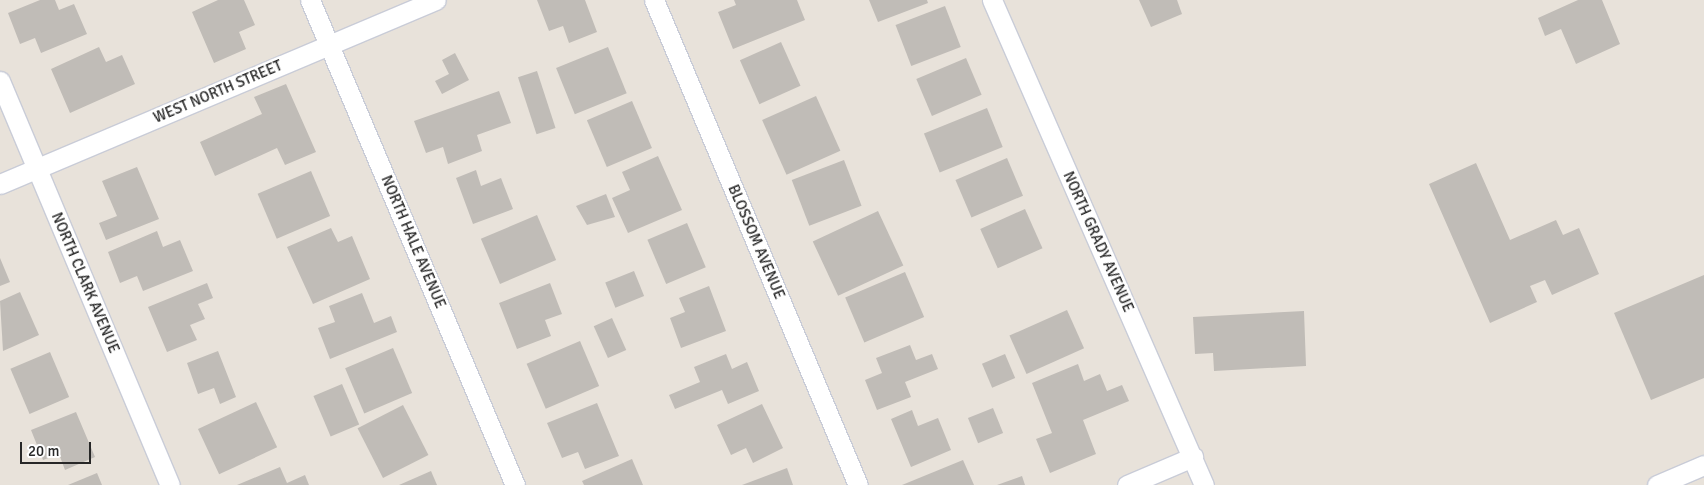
<!DOCTYPE html>
<style>
body{margin:0}
#map{position:relative;width:1704px;height:485px;overflow:hidden;background:#e8e2da;font-family:Signika,sans-serif}
div>[style]{position:absolute}
.building>*{inset:0;background:#c0bcb7;transform-origin:0 0}
.roads{filter:drop-shadow(1px 0 #c9ccd7) drop-shadow(-1px 0 #c9ccd7) drop-shadow(0 1px #c9ccd7) drop-shadow(0 -1px #c9ccd7)}
.minor>*{height:19px;margin:-9.5px;padding:0 9.5px;transform-origin:9.5px;border-radius:9.5px;background:#fff}
span{translate:-50% -50%;white-space:nowrap;text-align:center;line-height:1.15;-webkit-text-stroke:4.5px #fff;paint-order:stroke}
.street-label{font-size:15px;color:#272727}
.scale{position:absolute;left:20px;top:442px;width:71px;height:22px;box-sizing:border-box;border:2px solid #272727;border-top:0;padding-left:6px;font-size:15px;line-height:18px;white-space:nowrap;color:#272727;-webkit-text-stroke:4px #fff;paint-order:stroke}
</style>
<div id="map">
<div class="building">
<i style="clip-path:polygon(40px 0,55px 0,59px 10px,74px 4px,87px 34px,41px 53px,35px 38px,20px 44px,8px 13px)"></i>
<i style="clip-path:polygon(218px 0,244px 0,255px 25px,239px 32px,246px 49px,214px 63px,192px 12px)"></i>
<i style="clip-path:polygon(537px 0,585px 0,597px 32px,569px 43px,563px 26px,549px 31px)"></i>
<i style="clip-path:polygon(734px 0,797px 0,805px 20px,733px 49px,718px 12px,736px 5px)"></i>
<i style="clip-path:polygon(869px 0,927px 0,928px 3px,878px 22px)"></i>
<i style="clip-path:polygon(1139px 0,1177px 0,1182px 14px,1151px 27px)"></i>
<i style="clip-path:polygon(1578px 0,1602px 0,1620px 44px,1576px 64px,1561px 29px,1545px 36px,1538px 18px)"></i>
<i style="left:945px;top:6px;width:44px;height:53px;rotate:69deg"></i>
<i style="left:781px;top:42px;width:48px;height:45px;rotate:66deg"></i>
<i style="clip-path:polygon(99px 47px,106px 62px,122px 55px,135px 84px,70px 113px,51px 69px)"></i>
<i style="left:608px;top:47px;width:50px;height:56px;rotate:68deg"></i>
<i style="clip-path:polygon(455px 53px,469px 80px,442px 94px,435px 81px,449px 74px,442px 60px)"></i>
<i style="left:966px;top:58px;width:40px;height:54px;rotate:67deg"></i>
<i style="left:537px;top:71px;width:60px;height:20px;rotate:72deg"></i>
<i style="clip-path:polygon(286px 84px,316px 152px,285px 165px,277px 148px,215px 176px,200px 142px,262px 114px,254px 97px)"></i>
<i style="clip-path:polygon(499px 91px,511px 123px,477px 135px,482px 151px,448px 164px,443px 147px,426px 153px,414px 121px)"></i>
<i style="left:816px;top:96px;width:60px;height:59px;rotate:66deg"></i>
<i style="left:632px;top:101px;width:51px;height:49px;rotate:67deg"></i>
<i style="left:987px;top:108px;width:42px;height:68px;rotate:68deg"></i>
<i style="clip-path:polygon(658px 156px,682px 210px,628px 233px,612px 198px,630px 190px,622px 172px)"></i>
<i style="left:1007px;top:158px;width:41px;height:56px;rotate:67deg"></i>
<i style="left:844px;top:160px;width:49px;height:56px;rotate:69deg"></i>
<i style="clip-path:polygon(1476px 163px,1510px 240px,1556px 220px,1563px 235px,1579px 228px,1599px 274px,1552px 295px,1545px 280px,1530px 286px,1537px 302px,1490px 323px,1429px 184px)"></i>
<i style="clip-path:polygon(137px 167px,159px 219px,106px 240px,99px 223px,117px 216px,102px 181px)"></i>
<i style="clip-path:polygon(476px 170px,481px 186px,501px 178px,513px 209px,473px 224px,456px 178px)"></i>
<i style="left:311px;top:171px;width:49px;height:58px;rotate:67deg"></i>
<i style="clip-path:polygon(606px 194px,615px 217px,587px 225px,576px 206px)"></i>
<i style="left:1025px;top:209px;width:43px;height:49px;rotate:66deg"></i>
<i style="left:878px;top:211px;width:60px;height:72px;rotate:65deg"></i>
<i style="left:537px;top:215px;width:49px;height:61px;rotate:67deg"></i>
<i style="left:687px;top:223px;width:48px;height:43px;rotate:67deg"></i>
<i style="clip-path:polygon(331px 228px,338px 242px,352px 236px,370px 279px,313px 304px,287px 247px)"></i>
<i style="clip-path:polygon(157px 231px,163px 247px,180px 240px,193px 271px,143px 291px,137px 276px,120px 283px,108px 252px)"></i>
<i style="clip-path:polygon(0 258px,10px 282px,0 286px)"></i>
<i style="left:634px;top:271px;width:27px;height:31px;rotate:68deg"></i>
<i style="left:905px;top:272px;width:49px;height:65px;rotate:67deg"></i>
<i style="clip-path:polygon(1704px 275px,1704px 378px,1651px 400px,1614px 313px)"></i>
<i style="clip-path:polygon(207px 283px,213px 298px,198px 304px,205px 319px,190px 325px,197px 340px,167px 352px,148px 307px)"></i>
<i style="clip-path:polygon(550px 283px,562px 314px,545px 320px,551px 336px,517px 349px,499px 303px)"></i>
<i style="clip-path:polygon(709px 286px,726px 331px,681px 348px,670px 318px,685px 312px,679px 298px)"></i>
<i style="clip-path:polygon(20px 292px,39px 335px,3px 351px,0 301px)"></i>
<i style="clip-path:polygon(362px 293px,374px 323px,391px 316px,397px 332px,330px 359px,318px 328px,335px 322px,329px 306px)"></i>
<i style="left:1067px;top:310px;width:42px;height:63px;rotate:66deg"></i>
<i style="clip-path:polygon(1304px 311px,1306px 366px,1214px 371px,1213px 353px,1195px 354px,1193px 317px)"></i>
<i style="left:612px;top:318px;width:35px;height:20px;rotate:66deg"></i>
<i style="left:580px;top:341px;width:49px;height:58px;rotate:67deg"></i>
<i style="clip-path:polygon(910px 345px,916px 360px,932px 354px,938px 369px,905px 382px,911px 397px,877px 410px,865px 380px,882px 373px,876px 358px)"></i>
<i style="left:393px;top:348px;width:49px;height:52px;rotate:67deg"></i>
<i style="clip-path:polygon(218px 351px,236px 397px,220px 404px,214px 388px,198px 394px,187px 363px)"></i>
<i style="left:50px;top:352px;width:49px;height:43px;rotate:67deg"></i>
<i style="clip-path:polygon(726px 354px,732px 369px,747px 362px,759px 391px,728px 404px,722px 390px,675px 409px,669px 395px,700px 382px,694px 367px)"></i>
<i style="left:1005px;top:354px;width:26px;height:25px;rotate:67deg"></i>
<i style="clip-path:polygon(1078px 364px,1084px 381px,1100px 374px,1107px 391px,1122px 385px,1129px 401px,1083px 420px,1096px 454px,1050px 473px,1036px 439px,1052px 433px,1032px 383px)"></i>
<i style="left:342px;top:384px;width:44px;height:31px;rotate:67deg"></i>
<i style="left:256px;top:402px;width:50px;height:64px;rotate:65deg"></i>
<i style="clip-path:polygon(597px 403px,619px 456px,585px 469px,578px 452px,562px 458px,547px 423px)"></i>
<i style="clip-path:polygon(762px 404px,783px 448px,753px 463px,746px 448px,731px 455px,717px 425px)"></i>
<i style="left:403px;top:405px;width:56px;height:51px;rotate:63deg"></i>
<i style="left:993px;top:408px;width:27px;height:27px;rotate:68deg"></i>
<i style="clip-path:polygon(912px 410px,918px 426px,938px 418px,951px 450px,911px 467px,891px 419px)"></i>
<i style="clip-path:polygon(76px 412px,95px 457px,65px 470px,59px 454px,43px 460px,31px 430px)"></i>
<i style="clip-path:polygon(632px 459px,643px 485px,584px 485px,582px 481px)"></i>
<i style="clip-path:polygon(963px 460px,974px 485px,902px 485px)"></i>
<i style="clip-path:polygon(280px 467px,287px 483px,305px 475px,309px 485px,237px 485px)"></i>
<i style="clip-path:polygon(787px 468px,793px 485px,742px 485px)"></i>
<i style="clip-path:polygon(431px 471px,437px 485px,399px 485px)"></i>
<i style="clip-path:polygon(97px 473px,102px 485px,68px 485px)"></i>
<i style="clip-path:polygon(1022px 476px,1025px 485px,997px 485px)"></i>
</div>
<div class="roads">
<div class="minor">
<i style="left:310px;top:0;width:527px;rotate:67.09deg"></i>
<i style="left:654px;top:0;width:526px;rotate:67.19deg"></i>
<i style="left:992px;top:0;width:529px;rotate:66.39deg"></i>
<i style="left:0;top:81px;width:438px;rotate:67.2deg"></i>
<i style="left:0;top:184px;width:473px;rotate:-22.9deg"></i>
<i style="left:1127px;top:485px;width:72px;rotate:-23deg"></i>
<i style="left:1657px;top:485px;width:51px;rotate:-23.1deg"></i>
</div>
</div>
<div class="street-label">
<span style="left:218px;top:92px;rotate:-23deg">WEST NORTH STREET</span>
<span style="left:413px;top:242px;rotate:67deg">NORTH HALE AVENUE</span>
<span style="left:756px;top:242px;rotate:67deg">BLOSSOM AVENUE</span>
<span style="left:1098px;top:242px;rotate:66deg">NORTH GRADY AVENUE</span>
<span style="left:85px;top:283px;rotate:67deg">NORTH CLARK AVENUE</span>
</div>
<div class="scale">20 m</div>
</div>
